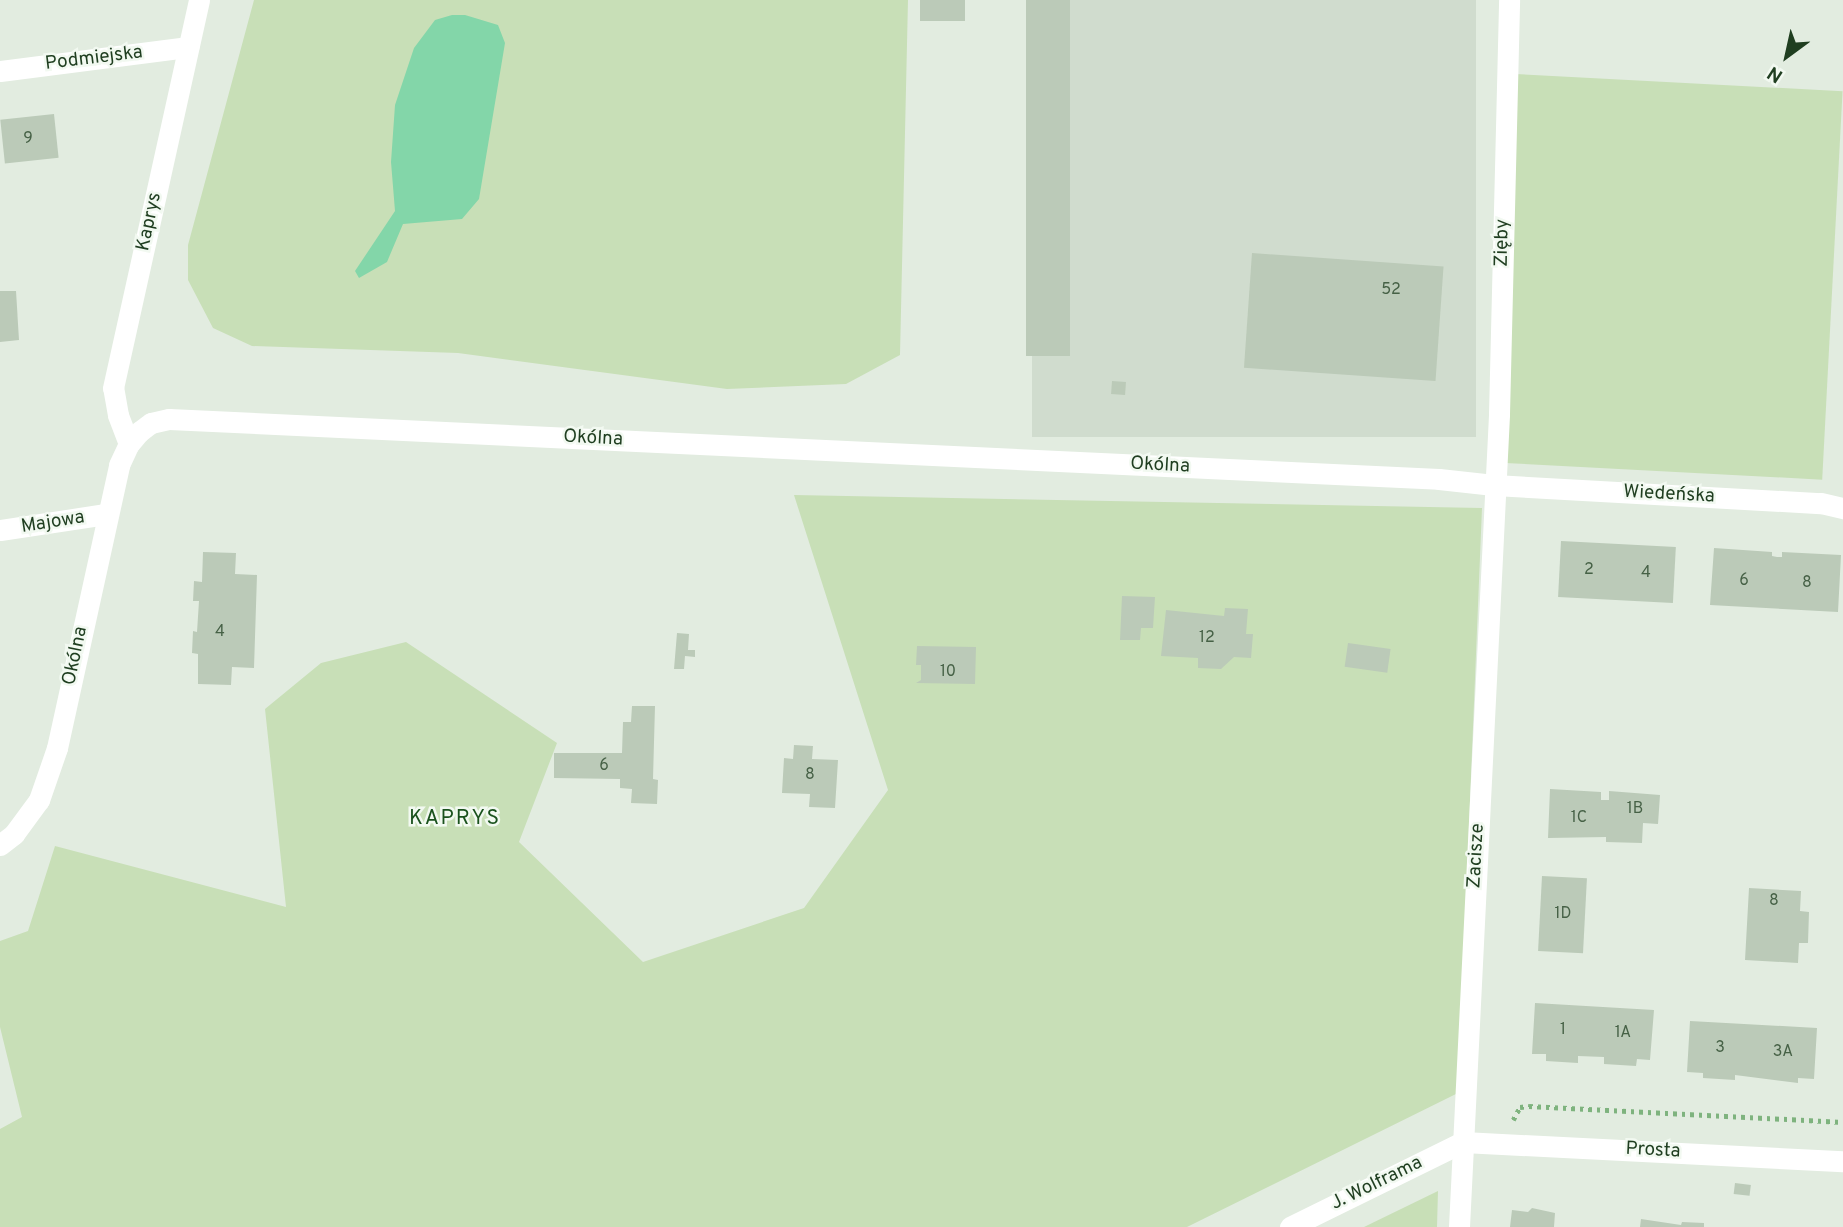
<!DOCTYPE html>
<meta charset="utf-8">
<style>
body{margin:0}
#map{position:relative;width:1843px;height:1227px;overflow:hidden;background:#e2ece0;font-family:Overpass,sans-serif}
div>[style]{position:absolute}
.built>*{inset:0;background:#d0dcce;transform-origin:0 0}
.green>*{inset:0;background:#c8dfb7;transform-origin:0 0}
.water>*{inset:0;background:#83d6a9}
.building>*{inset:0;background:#bbcab8;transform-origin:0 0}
.path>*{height:4.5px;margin-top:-2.25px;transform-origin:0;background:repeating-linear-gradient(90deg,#7eb37e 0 3.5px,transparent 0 8.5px)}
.minor>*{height:21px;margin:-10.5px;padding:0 10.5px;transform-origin:10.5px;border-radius:10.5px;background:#fff}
span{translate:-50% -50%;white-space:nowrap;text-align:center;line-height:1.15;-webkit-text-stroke:5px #f2f9f1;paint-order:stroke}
.number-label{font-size:16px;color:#466146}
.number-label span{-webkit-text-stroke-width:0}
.street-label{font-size:19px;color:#1f3e20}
.neighbourhood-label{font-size:21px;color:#1a521d;letter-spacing:2px}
.north{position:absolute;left:1752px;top:21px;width:70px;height:70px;-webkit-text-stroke:5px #f2f9f1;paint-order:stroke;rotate:213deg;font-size:19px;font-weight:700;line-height:28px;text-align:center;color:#1f3e20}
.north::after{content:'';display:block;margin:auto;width:24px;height:32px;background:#1f3e20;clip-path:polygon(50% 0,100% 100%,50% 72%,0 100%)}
</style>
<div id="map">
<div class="built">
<i style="left:1032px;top:0;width:444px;height:437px"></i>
</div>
<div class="green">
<i style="clip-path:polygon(254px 0,908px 0,900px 355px,846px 384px,727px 389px,458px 353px,252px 346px,213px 328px,188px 280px,188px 245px)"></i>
<i style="left:1515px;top:74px;width:328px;height:389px;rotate:3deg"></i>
<i style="clip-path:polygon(794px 495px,1482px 508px,1458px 1093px,1187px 1227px,0 1227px,0 1129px,22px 1117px,0 1027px,0 941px,28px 931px,55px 846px,286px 907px,265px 709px,321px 663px,406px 642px,557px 743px,519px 842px,643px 962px,804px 908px,888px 790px)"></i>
<i style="clip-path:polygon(1438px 1191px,1437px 1227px,1364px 1227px)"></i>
</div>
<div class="water">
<i style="clip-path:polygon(452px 15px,465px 15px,498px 25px,505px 43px,479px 199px,462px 219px,403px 224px,387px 262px,359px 278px,355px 271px,395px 211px,391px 162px,395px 105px,414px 48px,435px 20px)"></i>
</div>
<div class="building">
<i style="left:920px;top:0;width:45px;height:21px"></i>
<i style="left:1026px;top:0;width:44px;height:356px"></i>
<i style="left:54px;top:114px;width:44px;height:54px;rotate:84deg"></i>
<i style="left:1252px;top:253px;width:192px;height:115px;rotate:4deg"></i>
<i style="clip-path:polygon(0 291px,16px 291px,19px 340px,0 342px)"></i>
<i style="left:1112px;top:381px;width:14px;height:13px;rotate:4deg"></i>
<i style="left:1561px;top:541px;width:115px;height:56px;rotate:3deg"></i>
<i style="clip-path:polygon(1714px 548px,1772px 552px,1772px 556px,1777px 557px,1782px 557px,1782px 552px,1841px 555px,1838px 612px,1710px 605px)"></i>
<i style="clip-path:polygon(203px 552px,236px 553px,235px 574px,257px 575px,254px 668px,232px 667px,231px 685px,198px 684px,198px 654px,192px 653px,193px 631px,197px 632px,199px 601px,193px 601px,194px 581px,202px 582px)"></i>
<i style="clip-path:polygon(1122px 596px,1155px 597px,1153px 628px,1141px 628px,1140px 640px,1120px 640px)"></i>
<i style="clip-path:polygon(1225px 608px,1248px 609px,1246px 634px,1253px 634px,1251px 658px,1234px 657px,1221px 669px,1198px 668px,1198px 658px,1161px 656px,1166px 610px,1224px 616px)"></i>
<i style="clip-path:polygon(677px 633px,689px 634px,688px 650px,695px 650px,695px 657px,685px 656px,684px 669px,674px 669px)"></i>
<i style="left:1348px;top:643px;width:43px;height:24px;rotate:8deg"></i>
<i style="clip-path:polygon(917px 646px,976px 647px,975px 684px,916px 683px,921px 680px,921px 665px,916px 665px)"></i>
<i style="clip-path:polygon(632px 706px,655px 706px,653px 779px,658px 780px,657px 804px,631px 803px,632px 789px,620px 788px,620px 779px,554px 778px,554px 753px,622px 753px,623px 722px,631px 722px)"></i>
<i style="clip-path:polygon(794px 745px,813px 746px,812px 759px,838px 760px,835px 808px,809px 807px,810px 794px,782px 793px,784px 758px,793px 759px)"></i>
<i style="clip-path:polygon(1550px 789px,1601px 792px,1601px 800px,1609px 800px,1609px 791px,1660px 795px,1658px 824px,1643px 823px,1642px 843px,1606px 842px,1606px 837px,1548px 838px)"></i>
<i style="left:1542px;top:876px;width:45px;height:75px;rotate:3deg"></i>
<i style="clip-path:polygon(1749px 888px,1801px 891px,1800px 911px,1809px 912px,1808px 943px,1799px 943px,1798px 963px,1745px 960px)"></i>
<i style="clip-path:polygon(1535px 1003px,1654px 1010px,1650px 1060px,1637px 1059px,1636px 1066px,1604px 1064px,1604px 1057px,1578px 1056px,1578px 1063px,1546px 1061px,1546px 1054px,1532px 1054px)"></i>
<i style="clip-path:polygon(1690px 1021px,1817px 1028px,1814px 1079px,1798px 1078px,1798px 1083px,1735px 1075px,1735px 1080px,1703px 1078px,1703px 1073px,1687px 1072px)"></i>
<i style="left:1735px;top:1183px;width:16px;height:11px;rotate:7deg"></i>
<i style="clip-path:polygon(1532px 1208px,1555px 1213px,1554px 1227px,1510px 1227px,1512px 1210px,1528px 1212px)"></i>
<i style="clip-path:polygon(1641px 1219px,1681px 1225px,1682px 1222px,1704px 1223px,1704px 1227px,1640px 1227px)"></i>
</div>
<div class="path">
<i style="left:1513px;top:1120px;width:15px;rotate:-62deg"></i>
<i style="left:1520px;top:1107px;width:9px;rotate:-6deg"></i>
<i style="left:1529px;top:1106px;width:314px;rotate:2.9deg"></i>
</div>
<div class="minor">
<i style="left:0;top:71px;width:190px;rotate:-7.3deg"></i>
<i style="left:129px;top:444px;width:31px;rotate:-111deg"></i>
<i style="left:118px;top:415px;width:27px;rotate:-100deg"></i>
<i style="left:113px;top:388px;width:397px;rotate:-77.5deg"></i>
<i style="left:0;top:530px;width:107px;rotate:-8.6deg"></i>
<i style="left:0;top:845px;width:18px;rotate:-38deg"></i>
<i style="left:14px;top:834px;width:42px;rotate:-53.7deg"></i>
<i style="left:39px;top:800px;width:55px;rotate:-70.9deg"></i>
<i style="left:57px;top:748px;width:290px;rotate:-77.6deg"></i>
<i style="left:119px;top:465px;width:23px;rotate:-65deg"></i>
<i style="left:129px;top:444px;width:16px;rotate:-50deg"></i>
<i style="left:139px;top:432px;width:15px;rotate:-37deg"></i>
<i style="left:151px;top:423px;width:18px;rotate:-13deg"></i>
<i style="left:169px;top:419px;width:1271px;rotate:2.7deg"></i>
<i style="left:1439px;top:479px;width:55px;rotate:6.2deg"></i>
<i style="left:1494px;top:485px;width:327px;rotate:3.2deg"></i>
<i style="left:1821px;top:503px;width:23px;rotate:13deg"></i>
<i style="left:1290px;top:1227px;width:193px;rotate:-26.2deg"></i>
<i style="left:1463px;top:1142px;width:380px;rotate:2.9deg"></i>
<i style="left:1459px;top:1227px;width:814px;rotate:-87.18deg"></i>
<i style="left:1499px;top:414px;width:414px;rotate:-88.6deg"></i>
</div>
<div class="number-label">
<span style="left:28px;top:139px">9</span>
<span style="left:1391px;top:290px">52</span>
<span style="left:1589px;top:570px">2</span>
<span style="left:1646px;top:573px">4</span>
<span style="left:1744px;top:581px">6</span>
<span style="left:1807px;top:583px">8</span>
<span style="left:220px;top:632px">4</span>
<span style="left:1207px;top:638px">12</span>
<span style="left:948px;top:672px">10</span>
<span style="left:604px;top:766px">6</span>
<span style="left:810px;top:775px">8</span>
<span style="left:1635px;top:809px">1B</span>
<span style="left:1579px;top:818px">1C</span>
<span style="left:1774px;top:901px">8</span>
<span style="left:1563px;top:914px">1D</span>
<span style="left:1563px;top:1030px">1</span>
<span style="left:1623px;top:1033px">1A</span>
<span style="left:1720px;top:1048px">3</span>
<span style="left:1783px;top:1052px">3A</span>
</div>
<div class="street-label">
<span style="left:94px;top:59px;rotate:-7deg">Podmiejska</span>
<span style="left:150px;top:222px;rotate:-78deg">Kaprys</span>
<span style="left:1503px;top:243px;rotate:-89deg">Zięby</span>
<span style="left:593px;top:439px;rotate:3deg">Okólna</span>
<span style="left:1160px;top:466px;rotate:3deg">Okólna</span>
<span style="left:1669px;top:495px;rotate:3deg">Wiedeńska</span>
<span style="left:53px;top:523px;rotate:-9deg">Majowa</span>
<span style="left:76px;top:656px;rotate:-78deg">Okólna</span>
<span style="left:1477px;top:856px;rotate:-87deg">Zacisze</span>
<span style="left:1653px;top:1151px;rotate:3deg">Prosta</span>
<span style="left:1377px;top:1184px;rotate:-26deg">J. Wolframa</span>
</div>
<div class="neighbourhood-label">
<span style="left:455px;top:819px">KAPRYS</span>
</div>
<div class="north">N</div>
</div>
